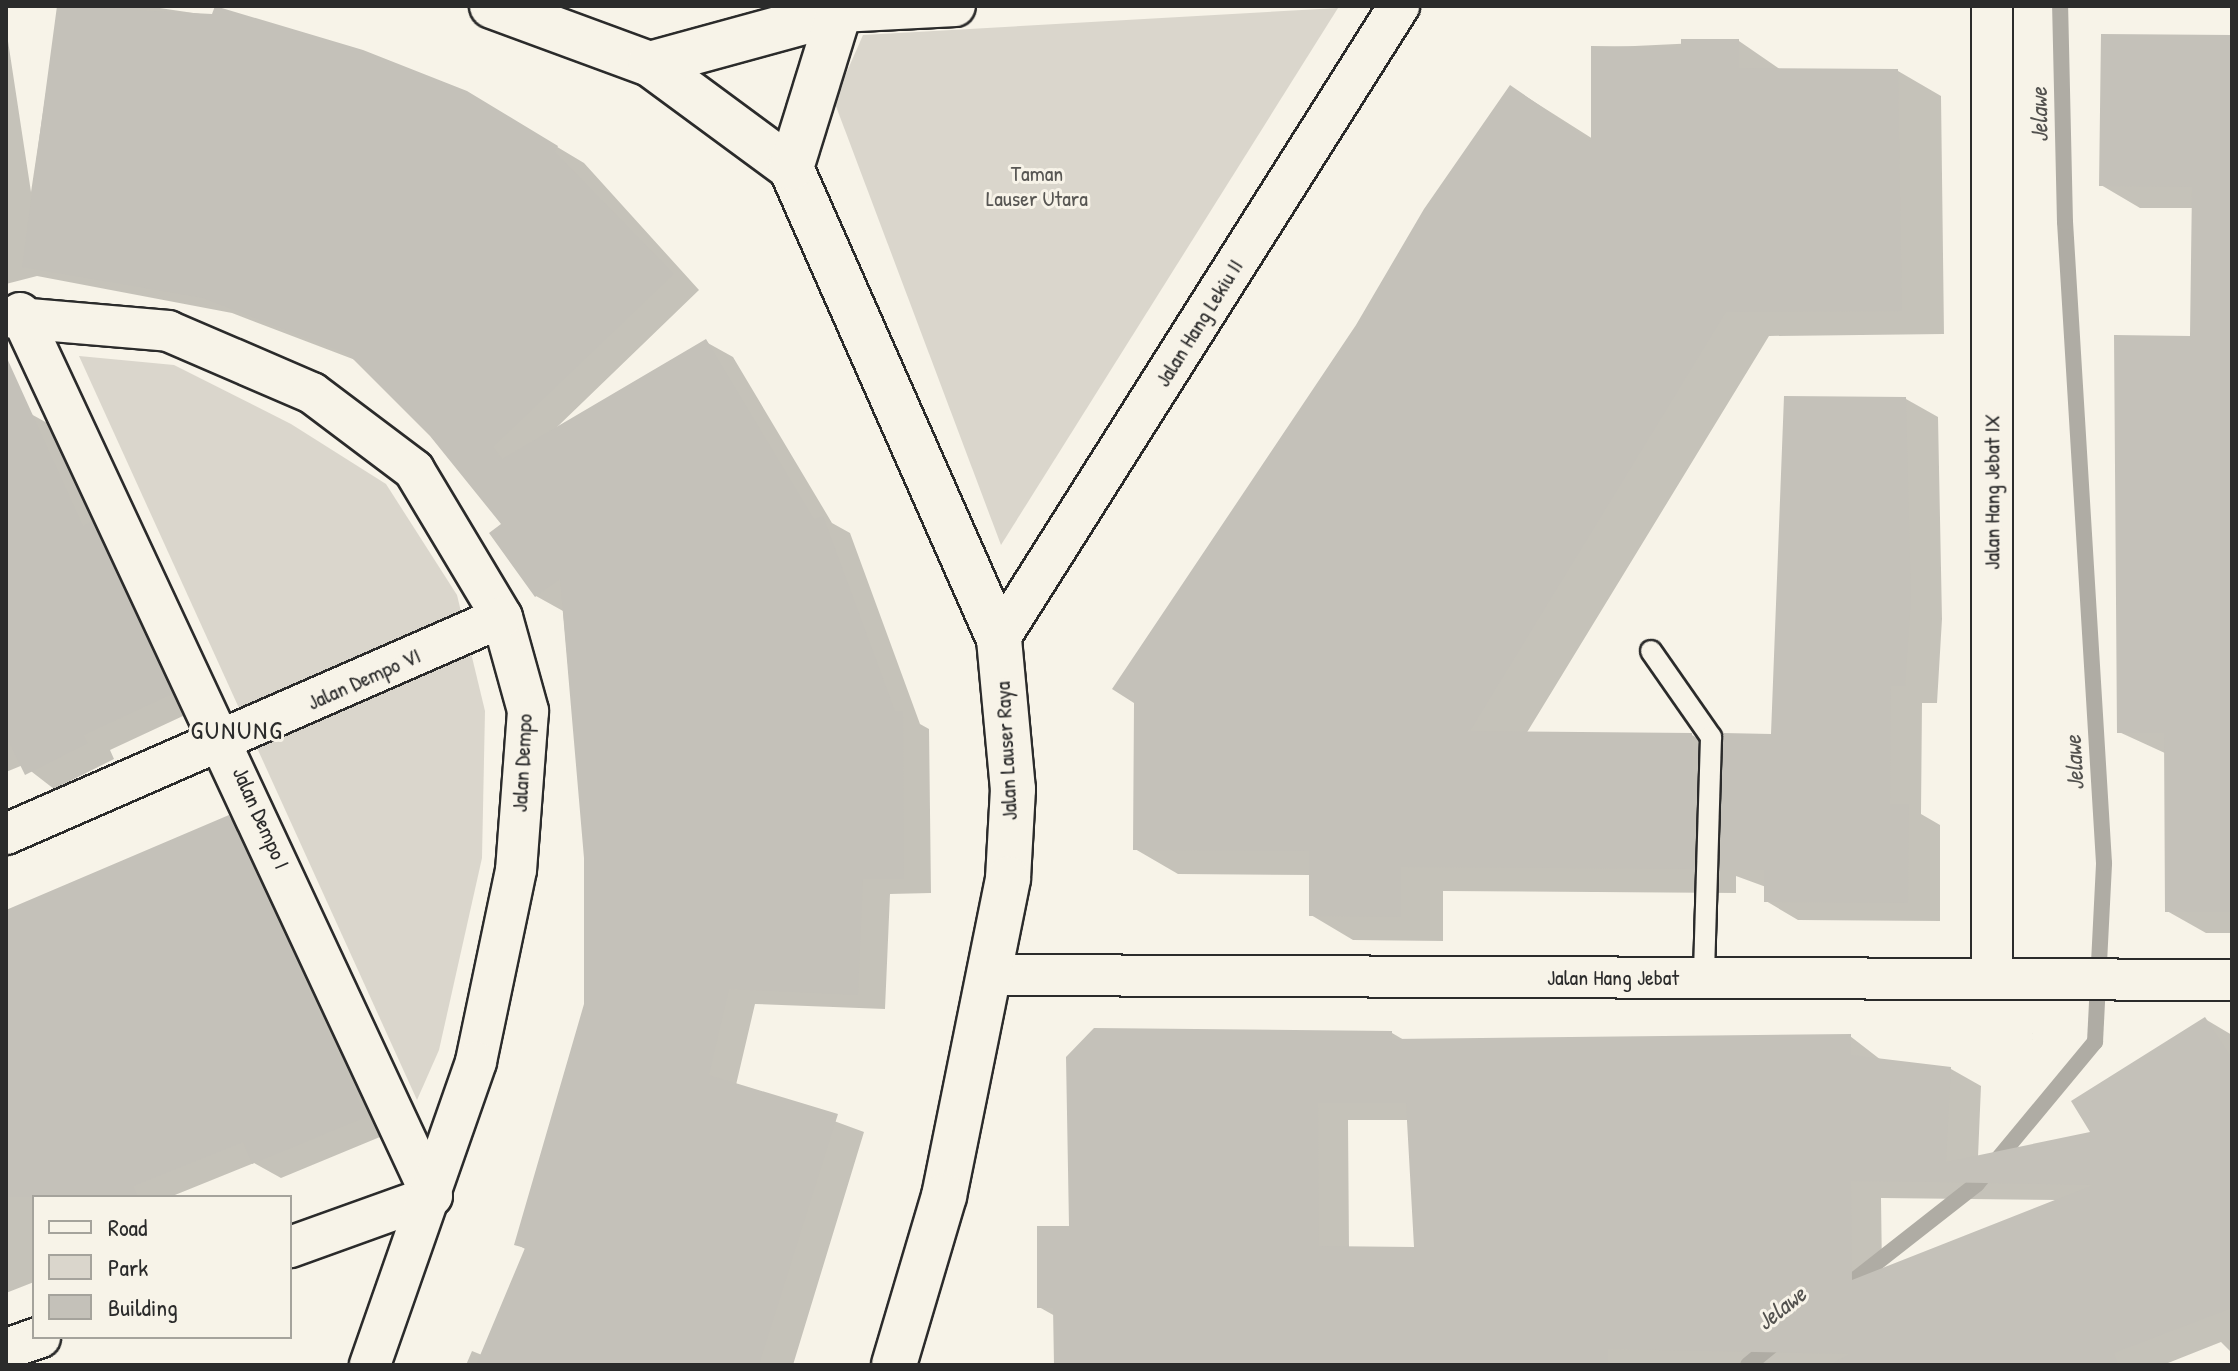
<!DOCTYPE html>
<style>
body{margin:0}
#map{position:relative;width:2238px;height:1371px;overflow:hidden;background:#f7f3e8;font-family:"Patrick Hand",sans-serif}
div>[style]{position:absolute}
.green>*{inset:0;background:#dad6cc}
.shadow>*{inset:0;background:#0003}
.stream>*{height:16px;margin:-8px;padding:0 8px;transform-origin:8px;border-radius:8px;background:#afaca4}
.building>*{inset:0;background:#c4c1b9}
.roads{filter:drop-shadow(2px 0 #2b2b2b) drop-shadow(-2px 0 #2b2b2b) drop-shadow(0 2px #2b2b2b) drop-shadow(0 -2px #2b2b2b)}
.lane>*{height:20px;margin:-10px;padding:0 10px;transform-origin:10px;border-radius:10px;background:#f7f3e8}
.street>*{height:40px;margin:-20px;padding:0 20px;transform-origin:20px;border-radius:20px;background:#f7f3e8}
.secondary>*{height:44px;margin:-22px;padding:0 22px;transform-origin:22px;border-radius:22px;background:#f7f3e8}
span{translate:-50% -50%;white-space:nowrap;text-align:center;line-height:1.15;-webkit-text-stroke:6px #f7f3e8;paint-order:stroke}
.park-label{font-size:22px;color:#575653}
.street-label{font-size:22px;color:#2b2b2b}
.water-label{font-size:24px;color:#53524f;font-style:italic}
.quarter-label{font-size:26px;color:#2b2b2b;letter-spacing:2px}
.frame{position:absolute;inset:0;border:8px solid #2b2b2b;pointer-events:none}
.legend{position:absolute;left:32px;top:1195px;width:260px;height:144px;box-sizing:border-box;background:#f7f3e8;border:2px solid #a5a39c;margin:0;padding:10px 14px;list-style:none;font-size:24px;color:#2b2b2b}
.legend li{display:flex;align-items:center;gap:16px;height:40px}
.legend b{width:40px;border:2px solid #a5a39c}
</style>
<div id="map">
<div class="green">
<i style="clip-path:polygon(1338px 8px,1001px 545px,834px 101px,863px 35px)"></i>
<i style="clip-path:polygon(79px 356px,174px 365px,291px 424px,386px 484px,457px 595px,485px 711px,482px 858px,439px 1050px,417px 1100px)"></i>
</div>
<div class="shadow">
<i style="clip-path:polygon(59px 6px,146px 6px,214px 16px,494px 109px,584px 163px,699px 290px,555px 429px,706px 342px,733px 357px,832px 523px,850px 533px,920px 724px,929px 729px,931px 893px,890px 894px,885px 1009px,755px 1004px,736px 1085px,864px 1132px,793px 1365px,466px 1365px,472px 1351px,482px 1355px,527px 1250px,516px 1244px,586px 1004px,586px 858px,563px 611px,536px 596px,504px 525px,432px 435px,358px 361px,232px 313px,37px 276px,6px 284px,6px 28px,31px 192px)"></i>
<i style="clip-path:polygon(2232px 37px,2232px 933px,2206px 933px,2167px 911px,2167px 754px,2119px 732px,2192px 338px,2194px 208px,2140px 208px,2101px 185px)"></i>
<i style="clip-path:polygon(1739px 41px,1781px 70px,1898px 71px,1941px 96px,1944px 334px,1769px 336px,1526px 734px,1692px 735px,1724px 754px,1773px 736px,1906px 399px,1938px 417px,1942px 619px,1937px 703px,1922px 703px,1921px 814px,1940px 825px,1940px 921px,1798px 920px,1766px 901px,1766px 887px,1736px 876px,1736px 893px,1443px 891px,1443px 941px,1353px 940px,1311px 915px,1311px 875px,1178px 874px,1135px 849px,1358px 327px,1511px 87px,1593px 139px,1593px 48px)"></i>
<i style="clip-path:polygon(31px 414px,58px 429px,198px 709px,110px 750px,114px 759px,54px 789px,23px 765px,6px 772px,6px 425px)"></i>
<i style="clip-path:polygon(229px 818px,256px 833px,392px 1132px,281px 1178px,254px 1163px,170px 1197px,34px 1197px,34px 1282px,6px 1293px,6px 912px)"></i>
<i style="clip-path:polygon(evenodd,2205px 1019px,2232px 1035px,2232px 1353px,2221px 1342px,2163px 1365px,1056px 1365px,1055px 1316px,1039px 1307px,1071px 1228px,1392px 1033px,1404px 1040px,1850px 1036px,1881px 1060px,1951px 1069px,1981px 1086px,1978px 1157px,2094px 1134px,2205px 1019px,1348px 1120px,1409px 1120px,1416px 1249px,1349px 1249px,1348px 1120px,2205px 1019px,1881px 1198px,2058px 1200px,1882px 1271px,1881px 1198px)"></i>
</div>
<div class="stream">
<i style="left:1843px;top:1289px;width:170px;rotate:-38.1deg"></i>
<i style="left:1977px;top:1184px;width:185px;rotate:-50.3deg"></i>
<i style="left:2095px;top:1042px;width:179px;rotate:-87.1deg"></i>
<i style="left:2104px;top:863px;width:642px;rotate:-93.48deg"></i>
<i style="left:2065px;top:222px;width:216px;rotate:-91.3deg"></i>
<i style="left:1748px;top:1365px;width:43px;rotate:-39.3deg"></i>
</div>
<div class="building">
<i style="clip-path:polygon(57px 6px,212px 14px,215px 6px,363px 50px,467px 91px,558px 146px,555px 152px,674px 274px,493px 447px,502px 459px,706px 339px,814px 519px,823px 516px,895px 711px,903px 711px,904px 879px,863px 879px,858px 995px,729px 989px,709px 1075px,838px 1114px,759px 1365px,476px 1365px,525px 1248px,514px 1245px,584px 1004px,584px 858px,560px 579px,535px 597px,489px 533px,501px 524px,430px 436px,348px 354px,203px 298px,22px 267px)"></i>
<i style="clip-path:polygon(2101px 34px,2232px 35px,2232px 912px,2165px 912px,2164px 733px,2117px 733px,2114px 335px,2190px 336px,2192px 187px,2099px 186px)"></i>
<i style="clip-path:polygon(1681px 39px,1739px 39px,1739px 68px,1898px 69px,1902px 311px,1726px 312px,1470px 731px,1692px 733px,1694px 869px,1401px 867px,1401px 917px,1309px 916px,1309px 851px,1133px 850px,1134px 703px,1112px 689px,1356px 325px,1424px 209px,1510px 85px,1591px 141px,1591px 46px,1681px 47px)"></i>
<i style="clip-path:polygon(6px 356px,83px 526px,92px 521px,172px 694px,84px 735px,88px 743px,25px 775px,6px 736px)"></i>
<i style="clip-path:polygon(1784px 396px,1906px 397px,1911px 600px,1905px 686px,1891px 686px,1890px 804px,1909px 804px,1908px 903px,1764px 902px,1764px 870px,1720px 870px,1723px 733px,1771px 734px)"></i>
<i style="clip-path:polygon(229px 815px,366px 1117px,252px 1164px,243px 1142px,133px 1186px,138px 1197px,6px 1197px,6px 910px)"></i>
<i style="clip-path:polygon(evenodd,2205px 1017px,2232px 1058px,2232px 1308px,2114px 1353px,2118px 1365px,1829px 1365px,1850px 1354px,1608px 1349px,1608px 1365px,1054px 1365px,1053px 1308px,1037px 1308px,1037px 1226px,1069px 1226px,1066px 1057px,1094px 1028px,1392px 1031px,1392px 1039px,1851px 1034px,1851px 1055px,1951px 1067px,1946px 1162px,2090px 1132px,2071px 1101px,2205px 1017px,1318px 1103px,1406px 1103px,1414px 1247px,1319px 1246px,1318px 1103px,2205px 1017px,1851px 1181px,1935px 1182px,2093px 1185px,1852px 1280px,1851px 1181px)"></i>
</div>
<div class="roads">
<div class="lane">
<i style="left:1651px;top:651px;width:105px;rotate:55.1deg"></i>
<i style="left:1711px;top:737px;width:241px;rotate:91.7deg"></i>
</div>
<div class="street">
<i style="left:1992px;top:6px;width:973px;rotate:90deg"></i>
<i style="left:840px;top:12px;width:115px;rotate:-3deg"></i>
<i style="left:20px;top:313px;width:974px;rotate:64.99deg"></i>
<i style="left:432px;top:1196px;width:151px;rotate:160.2deg"></i>
<i style="left:6px;top:317px;width:163px;rotate:4.9deg"></i>
<i style="left:168px;top:331px;width:157px;rotate:23.3deg"></i>
<i style="left:312px;top:393px;width:128px;rotate:37deg"></i>
<i style="left:414px;top:470px;width:171px;rotate:59.1deg"></i>
<i style="left:502px;top:617px;width:98px;rotate:74.5deg"></i>
<i style="left:528px;top:711px;width:159px;rotate:94.3deg"></i>
<i style="left:516px;top:870px;width:196px;rotate:101.8deg"></i>
<i style="left:476px;top:1062px;width:321px;rotate:109.3deg"></i>
<i style="left:999px;top:639px;width:749px;rotate:-57.71deg"></i>
<i style="left:6px;top:834px;width:541px;rotate:-23.63deg"></i>
<i style="left:994px;top:975px;width:1238px;rotate:0.23deg"></i>
<i style="left:6px;top:1349px;width:36px;rotate:-19deg"></i>
</div>
<div class="secondary">
<i style="left:492px;top:6px;width:168px;rotate:20.2deg"></i>
<i style="left:650px;top:64px;width:175px;rotate:36.4deg"></i>
<i style="left:791px;top:168px;width:515px;rotate:66.17deg"></i>
<i style="left:999px;top:639px;width:151px;rotate:84.7deg"></i>
<i style="left:1013px;top:789px;width:90px;rotate:93.2deg"></i>
<i style="left:1008px;top:879px;width:323px;rotate:101.4deg"></i>
<i style="left:944px;top:1196px;width:176px;rotate:106.5deg"></i>
<i style="left:650px;top:64px;width:197px;rotate:-15.3deg"></i>
<i style="left:791px;top:168px;width:170px;rotate:-72.8deg"></i>
</div>
</div>
<div class="park-label">
<span style="left:1037px;top:186px">Taman<br>Lauser Utara</span>
</div>
<div class="street-label">
<span style="left:1199px;top:323px;rotate:-58deg">Jalan Hang Lekiu II</span>
<span style="left:1992px;top:492px;rotate:-90deg">Jalan Hang Jebat IX</span>
<span style="left:364px;top:679px;rotate:-24deg">Jalan Dempo VI</span>
<span style="left:1006px;top:751px;rotate:-93deg">Jalan Lauser Raya</span>
<span style="left:522px;top:763px;rotate:-87deg">Jalan Dempo</span>
<span style="left:261px;top:818px;rotate:66deg">Jalan Dempo I</span>
<span style="left:1613px;top:978px">Jalan Hang Jebat</span>
</div>
<div class="water-label">
<span style="left:2039px;top:115px;rotate:-91deg">Jelawe</span>
<span style="left:2074px;top:763px;rotate:-93deg">Jelawe</span>
<span style="left:1781px;top:1308px;rotate:-38deg">Jelawe</span>
</div>
<div class="quarter-label">
<span style="left:237px;top:730px">GUNUNG</span>
</div>
<div class="frame"></div>
<ul class="legend">
<li><b style="height:10px;background:#f7f3e8"></b>Road</li>
<li><b style="height:22px;background:#dad6cc"></b>Park</li>
<li><b style="height:22px;background:#c4c1b9"></b>Building</li>
</ul>
</div>
